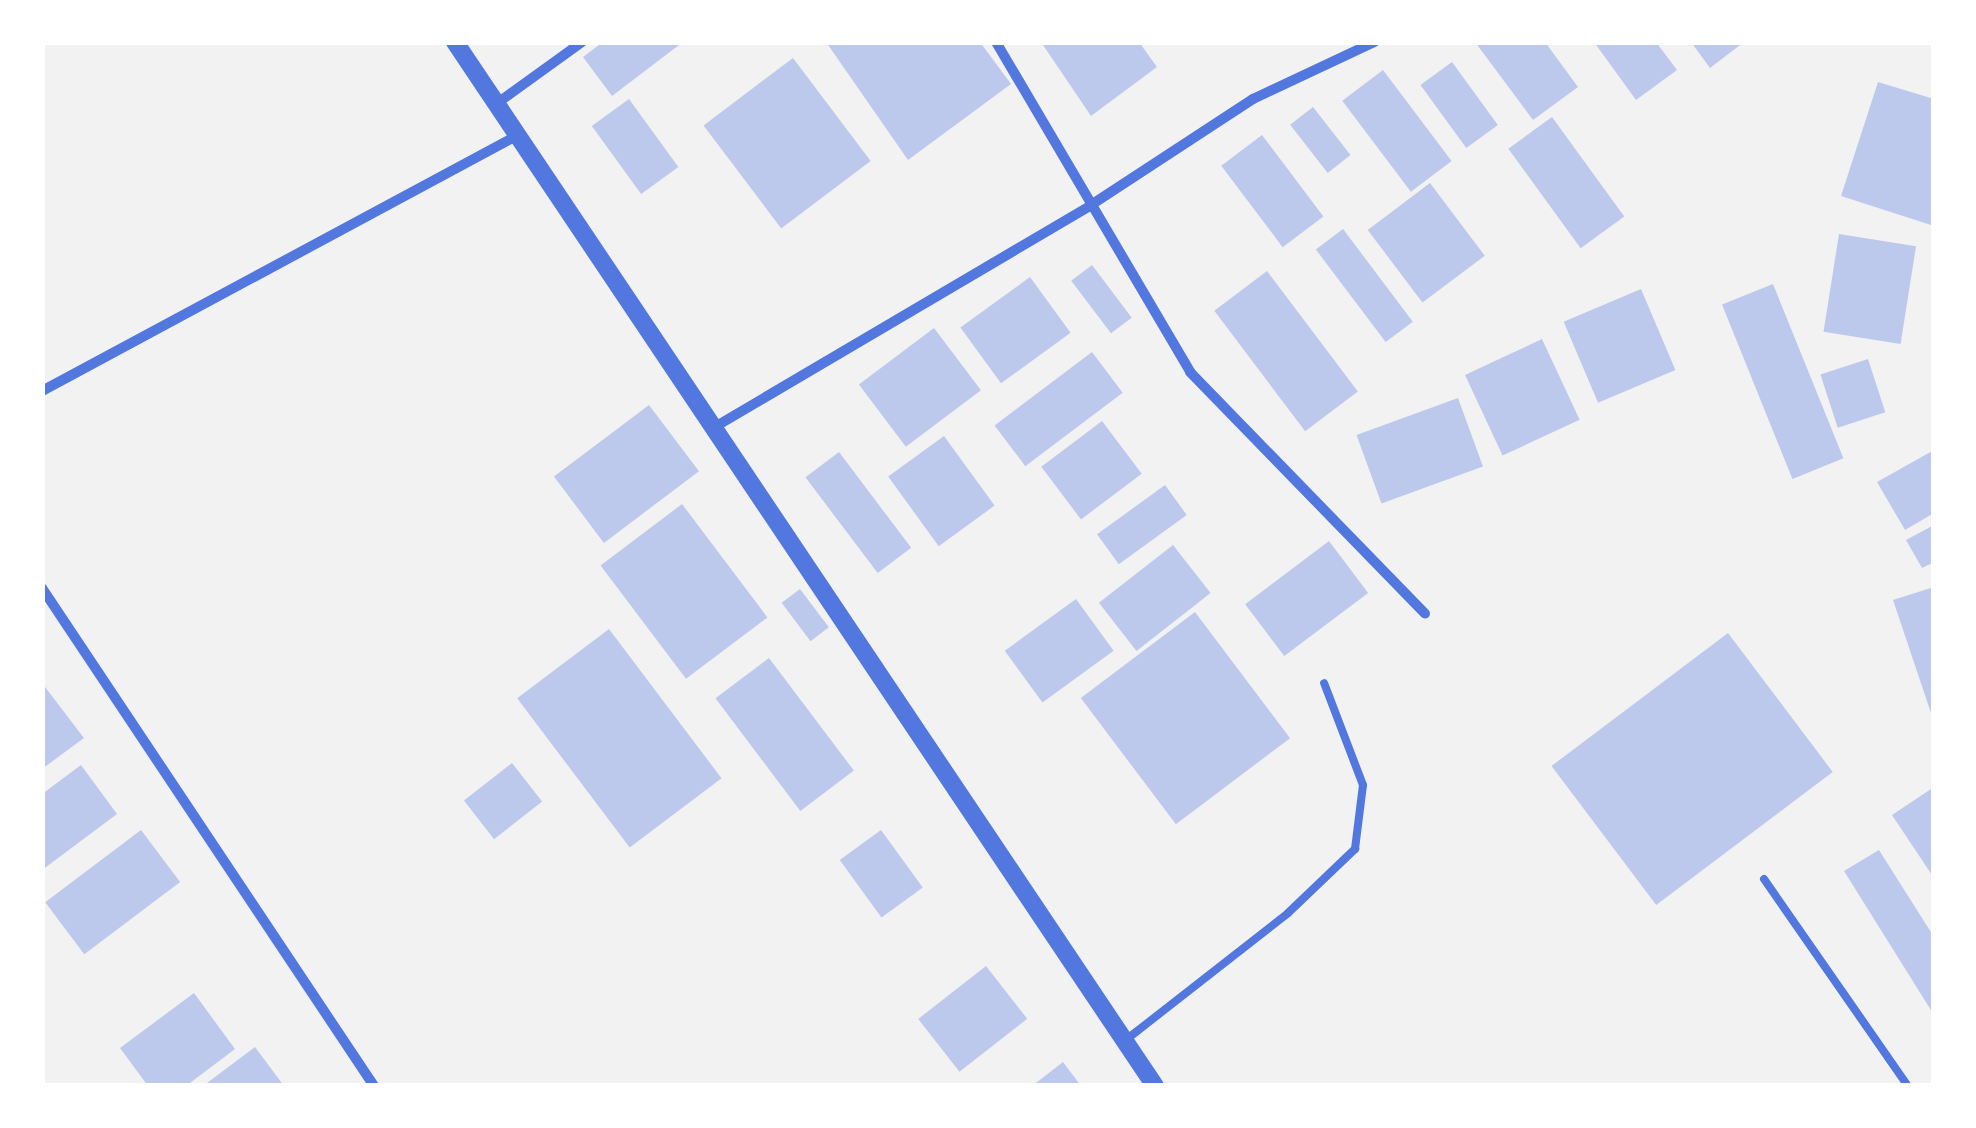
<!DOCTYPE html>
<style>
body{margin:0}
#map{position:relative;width:1976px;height:1128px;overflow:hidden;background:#f2f2f2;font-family:"Titillium Web",sans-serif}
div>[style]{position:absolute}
.building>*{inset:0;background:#bdc9ec;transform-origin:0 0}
.service>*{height:8px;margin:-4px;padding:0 4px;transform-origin:4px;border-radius:4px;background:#5277de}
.minor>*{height:10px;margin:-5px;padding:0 5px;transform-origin:5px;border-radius:5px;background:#5277de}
.tertiary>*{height:18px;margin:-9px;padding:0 9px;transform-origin:9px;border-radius:9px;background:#5277de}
span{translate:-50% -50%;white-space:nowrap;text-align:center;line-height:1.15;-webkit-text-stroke:9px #fff;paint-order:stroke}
.frame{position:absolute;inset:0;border:45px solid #fff;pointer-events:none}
</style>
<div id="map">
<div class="building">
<i style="clip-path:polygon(603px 42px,683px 42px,612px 96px,583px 57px)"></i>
<i style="clip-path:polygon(826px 42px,980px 42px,1011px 84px,908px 160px)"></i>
<i style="clip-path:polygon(1041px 42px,1139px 42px,1157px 67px,1091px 116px)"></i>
<i style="clip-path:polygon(1475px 42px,1545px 42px,1578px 87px,1533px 120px)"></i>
<i style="clip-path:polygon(1594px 42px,1656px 42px,1677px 70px,1636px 100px)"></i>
<i style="clip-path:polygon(1691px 42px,1744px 42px,1710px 68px)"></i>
<i style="left:793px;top:58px;width:129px;height:112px;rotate:53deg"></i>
<i style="left:1452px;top:62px;width:78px;height:39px;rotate:54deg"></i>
<i style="left:1383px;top:70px;width:114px;height:51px;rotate:53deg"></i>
<i style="clip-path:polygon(1878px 82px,1934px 99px,1931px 225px,1841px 196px)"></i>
<i style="left:629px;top:99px;width:84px;height:46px;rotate:54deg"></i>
<i style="left:1313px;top:107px;width:61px;height:29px;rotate:52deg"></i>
<i style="left:1552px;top:117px;width:123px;height:54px;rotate:54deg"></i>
<i style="left:1262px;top:135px;width:102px;height:51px;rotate:53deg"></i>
<i style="left:1430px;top:183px;width:91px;height:78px;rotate:53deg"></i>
<i style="left:1343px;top:229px;width:116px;height:34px;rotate:53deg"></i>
<i style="left:1839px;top:234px;width:78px;height:99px;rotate:9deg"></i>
<i style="left:1092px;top:265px;width:66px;height:26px;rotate:53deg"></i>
<i style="left:1267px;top:271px;width:151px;height:66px;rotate:53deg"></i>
<i style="left:1030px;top:277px;width:69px;height:86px;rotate:54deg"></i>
<i style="left:1773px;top:284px;width:188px;height:55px;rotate:68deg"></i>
<i style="left:1641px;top:289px;width:88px;height:84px;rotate:67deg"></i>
<i style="left:934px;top:328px;width:78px;height:94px;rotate:53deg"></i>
<i style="left:1542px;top:339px;width:89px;height:85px;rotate:65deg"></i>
<i style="left:1092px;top:352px;width:51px;height:122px;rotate:53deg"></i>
<i style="left:1868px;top:359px;width:56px;height:50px;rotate:72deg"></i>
<i style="left:1458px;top:398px;width:73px;height:108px;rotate:70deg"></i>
<i style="left:649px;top:405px;width:83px;height:119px;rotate:53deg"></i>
<i style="left:1102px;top:421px;width:66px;height:76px;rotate:53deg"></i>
<i style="left:944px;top:436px;width:86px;height:69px;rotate:54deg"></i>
<i style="clip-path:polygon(1934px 450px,1934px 513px,1905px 530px,1877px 482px)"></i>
<i style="left:839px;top:452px;width:120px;height:42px;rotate:53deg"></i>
<i style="left:1165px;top:485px;width:37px;height:84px;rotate:54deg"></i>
<i style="left:682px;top:504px;width:142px;height:102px;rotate:53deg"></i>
<i style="clip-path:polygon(1934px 525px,1934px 562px,1922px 568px,1906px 540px)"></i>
<i style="left:1329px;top:541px;width:65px;height:105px;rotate:53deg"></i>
<i style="left:1173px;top:545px;width:61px;height:94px;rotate:52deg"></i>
<i style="clip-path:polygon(1934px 587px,1934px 719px,1933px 719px,1893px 600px)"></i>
<i style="left:800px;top:589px;width:48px;height:23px;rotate:53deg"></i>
<i style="left:1076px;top:599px;width:64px;height:88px;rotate:54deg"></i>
<i style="left:1195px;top:612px;width:158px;height:143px;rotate:53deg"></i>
<i style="left:609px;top:629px;width:187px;height:115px;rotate:53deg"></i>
<i style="left:1728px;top:633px;width:174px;height:221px;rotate:53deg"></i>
<i style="left:769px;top:658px;width:141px;height:67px;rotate:53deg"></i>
<i style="clip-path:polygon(42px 683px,84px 738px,42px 769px)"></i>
<i style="left:512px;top:763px;width:49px;height:61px;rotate:52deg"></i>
<i style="clip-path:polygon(81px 765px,117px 814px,42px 870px,42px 794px)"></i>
<i style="clip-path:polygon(1934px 787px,1934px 878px,1892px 815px)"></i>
<i style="left:141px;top:830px;width:65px;height:120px;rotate:53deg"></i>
<i style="left:881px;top:830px;width:71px;height:51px;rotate:54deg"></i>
<i style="clip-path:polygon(1879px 850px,1934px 937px,1934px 1015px,1844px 871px)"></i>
<i style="left:986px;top:966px;width:67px;height:86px;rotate:52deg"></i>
<i style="clip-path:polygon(194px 993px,235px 1049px,186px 1086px,148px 1086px,120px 1048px)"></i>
<i style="clip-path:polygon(255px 1047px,284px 1086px,203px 1086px)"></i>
<i style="clip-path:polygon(1063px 1062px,1081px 1086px,1032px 1086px)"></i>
</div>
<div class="service">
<i style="left:1764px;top:879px;width:252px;rotate:55.2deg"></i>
<i style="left:1127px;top:1039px;width:204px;rotate:-38deg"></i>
<i style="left:1288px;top:913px;width:93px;rotate:-43.7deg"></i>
<i style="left:1355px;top:849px;width:64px;rotate:-82.9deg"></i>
<i style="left:1363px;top:785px;width:109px;rotate:-110.9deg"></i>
</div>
<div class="minor">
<i style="left:996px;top:42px;width:383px;rotate:59.5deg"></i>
<i style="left:1190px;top:372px;width:337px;rotate:45.8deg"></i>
<i style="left:496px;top:104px;width:106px;rotate:-35.8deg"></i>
<i style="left:42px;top:391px;width:540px;rotate:-28.27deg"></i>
<i style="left:713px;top:428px;width:439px;rotate:-30.5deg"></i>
<i style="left:1091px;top:205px;width:194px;rotate:-33.2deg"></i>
<i style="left:1253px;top:99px;width:134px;rotate:-25.2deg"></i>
<i style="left:42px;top:588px;width:599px;rotate:56.31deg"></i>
</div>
<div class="tertiary">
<i style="left:455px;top:42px;width:1257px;rotate:56.16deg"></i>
</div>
<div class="frame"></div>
</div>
